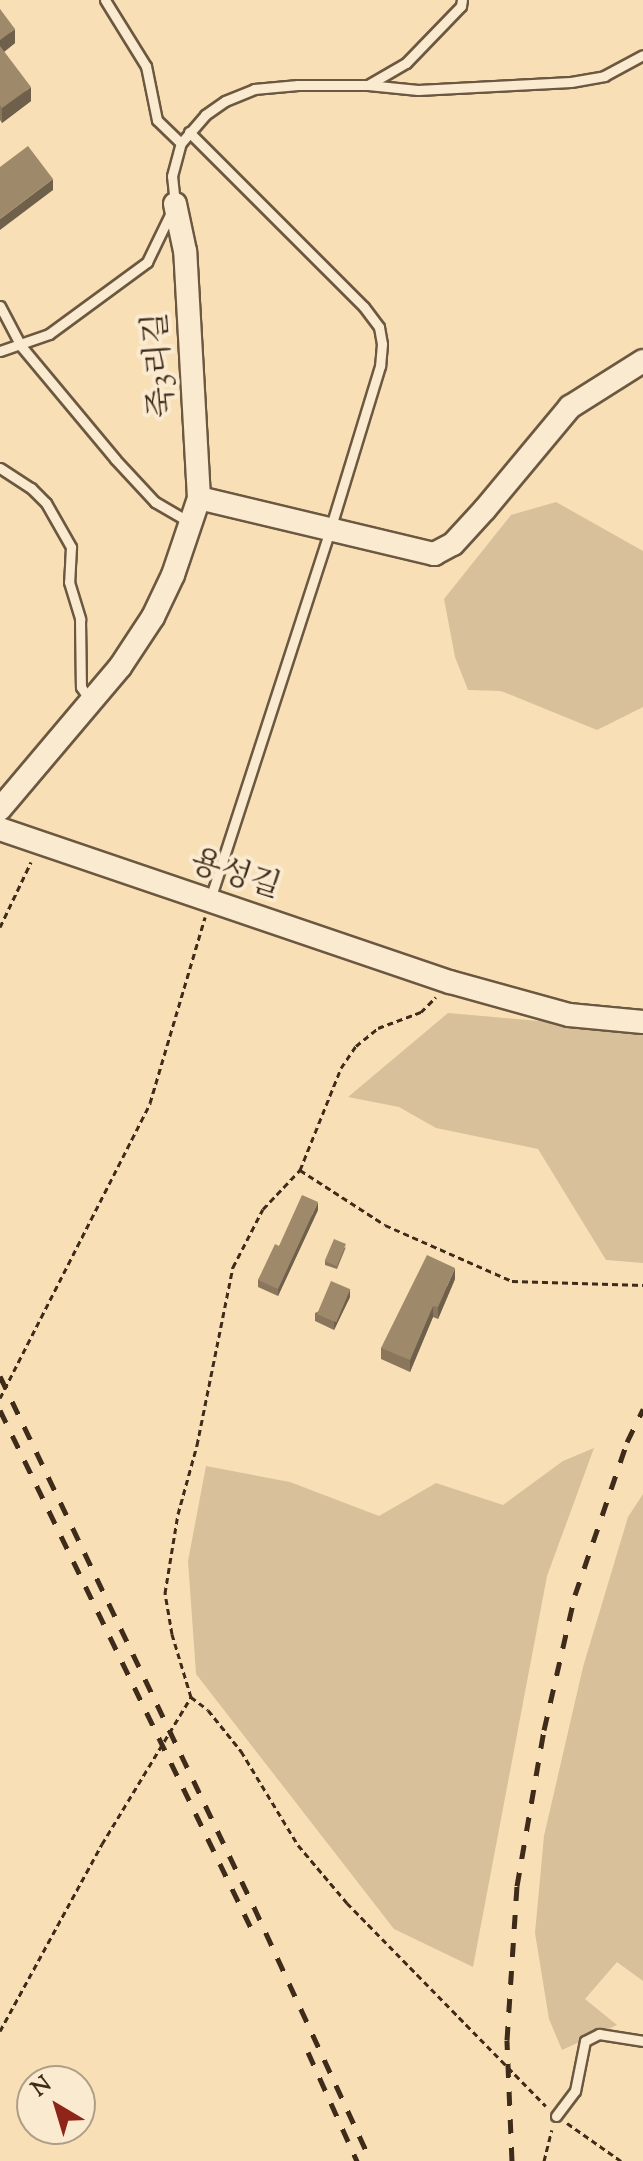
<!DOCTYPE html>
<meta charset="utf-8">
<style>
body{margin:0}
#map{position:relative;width:643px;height:2161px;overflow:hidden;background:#f8dfb6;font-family:"Sorts Mill Goudy","Noto Serif KR",serif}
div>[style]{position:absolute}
.green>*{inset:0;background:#d8c09b}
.path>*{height:3px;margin-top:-1.5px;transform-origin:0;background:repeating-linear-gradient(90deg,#3e2b19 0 6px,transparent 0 10px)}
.roads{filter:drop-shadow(2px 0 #6c5840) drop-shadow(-2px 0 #6c5840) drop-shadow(0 2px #6c5840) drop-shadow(0 -2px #6c5840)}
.service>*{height:9px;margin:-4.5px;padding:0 4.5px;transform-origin:4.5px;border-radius:4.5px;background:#faead0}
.tertiary>*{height:22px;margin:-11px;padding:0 11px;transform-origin:11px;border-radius:11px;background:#faead0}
.rail>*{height:5px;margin-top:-2.5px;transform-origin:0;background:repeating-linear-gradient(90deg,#3e2b19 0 14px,transparent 0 28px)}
.wall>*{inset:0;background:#89765c}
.shaded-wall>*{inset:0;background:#6f604b}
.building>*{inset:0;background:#9f896b;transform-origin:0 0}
span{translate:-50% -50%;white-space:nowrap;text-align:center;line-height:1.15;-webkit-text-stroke:8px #faead0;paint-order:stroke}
.street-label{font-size:32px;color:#3e2b19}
.north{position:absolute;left:16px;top:2065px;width:80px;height:80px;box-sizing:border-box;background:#faead0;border:2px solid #af9e87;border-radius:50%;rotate:322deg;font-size:22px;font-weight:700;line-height:32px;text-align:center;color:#3e2b19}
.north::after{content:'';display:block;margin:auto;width:28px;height:36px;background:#8f2418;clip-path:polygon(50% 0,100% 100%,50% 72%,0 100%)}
</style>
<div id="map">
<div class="green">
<i style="clip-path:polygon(556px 502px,643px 551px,643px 707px,597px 730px,501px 691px,468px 690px,455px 657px,444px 599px,511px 515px)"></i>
<i style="clip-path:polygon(448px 1013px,643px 1030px,643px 1263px,606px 1260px,538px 1149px,436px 1128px,399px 1107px,348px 1097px)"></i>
<i style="clip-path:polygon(594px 1448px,547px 1576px,473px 1967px,394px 1929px,196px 1674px,188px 1561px,206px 1466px,290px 1482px,379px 1516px,436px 1483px,503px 1505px,563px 1461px)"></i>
<i style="clip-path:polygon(643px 1494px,643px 1981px,617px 1962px,585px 1999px,617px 2025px,562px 2050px,549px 2019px,535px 1933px,544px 1836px,583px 1667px,628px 1517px)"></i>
</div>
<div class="path">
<i style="left:0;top:927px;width:72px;rotate:-64.5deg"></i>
<i style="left:300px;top:1170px;width:110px;rotate:-68.1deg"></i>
<i style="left:341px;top:1068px;width:27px;rotate:-56deg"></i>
<i style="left:356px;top:1046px;width:28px;rotate:-39deg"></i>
<i style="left:378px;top:1028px;width:46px;rotate:-20.4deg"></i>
<i style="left:421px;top:1012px;width:21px;rotate:-45deg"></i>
<i style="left:0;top:1398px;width:331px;rotate:-63deg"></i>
<i style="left:150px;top:1103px;width:194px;rotate:-73.5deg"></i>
<i style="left:191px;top:1697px;width:21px;rotate:37deg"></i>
<i style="left:208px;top:1710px;width:53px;rotate:51.2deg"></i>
<i style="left:241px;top:1751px;width:110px;rotate:58.8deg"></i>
<i style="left:298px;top:1845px;width:76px;rotate:49.8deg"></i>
<i style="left:347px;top:1903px;width:284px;rotate:45.6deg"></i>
<i style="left:0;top:2031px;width:213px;rotate:-61.4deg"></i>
<i style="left:102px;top:1844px;width:172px;rotate:-58.8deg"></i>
<i style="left:191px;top:1697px;width:66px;rotate:-106.8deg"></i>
<i style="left:172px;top:1634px;width:42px;rotate:-99.7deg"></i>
<i style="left:165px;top:1593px;width:80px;rotate:-80.7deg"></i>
<i style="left:178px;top:1514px;width:72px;rotate:-74.6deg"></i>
<i style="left:197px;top:1445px;width:182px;rotate:-78.6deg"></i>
<i style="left:233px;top:1267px;width:65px;rotate:-62.7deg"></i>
<i style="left:263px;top:1209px;width:54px;rotate:-46.5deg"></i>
<i style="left:300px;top:1170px;width:101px;rotate:32.9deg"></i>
<i style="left:385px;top:1225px;width:139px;rotate:23.8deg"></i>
<i style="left:512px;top:1281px;width:131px;rotate:1.7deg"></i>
<i style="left:567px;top:2123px;width:66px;rotate:35.1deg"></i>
<i style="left:544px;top:2161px;width:32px;rotate:-76deg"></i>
</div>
<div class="roads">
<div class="service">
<i style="left:105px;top:0;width:78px;rotate:58.2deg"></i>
<i style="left:146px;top:66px;width:55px;rotate:78.5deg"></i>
<i style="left:157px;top:120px;width:33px;rotate:44deg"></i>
<i style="left:368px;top:85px;width:44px;rotate:-30.1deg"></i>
<i style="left:406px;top:63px;width:79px;rotate:-46deg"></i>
<i style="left:461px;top:6px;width:6px;rotate:-81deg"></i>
<i style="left:189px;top:132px;width:247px;rotate:45deg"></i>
<i style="left:364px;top:307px;width:25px;rotate:53deg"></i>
<i style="left:379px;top:327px;width:17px;rotate:80deg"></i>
<i style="left:382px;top:344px;width:22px;rotate:95deg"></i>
<i style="left:380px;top:366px;width:171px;rotate:107deg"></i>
<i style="left:330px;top:530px;width:389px;rotate:108deg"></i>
<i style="left:0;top:306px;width:45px;rotate:62.3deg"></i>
<i style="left:21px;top:346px;width:147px;rotate:50.2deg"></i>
<i style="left:115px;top:459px;width:59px;rotate:47.1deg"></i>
<i style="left:155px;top:502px;width:42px;rotate:30.3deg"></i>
<i style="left:0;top:351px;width:52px;rotate:-19.1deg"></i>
<i style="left:49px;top:334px;width:122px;rotate:-36.3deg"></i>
<i style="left:147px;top:262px;width:64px;rotate:-64.2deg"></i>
<i style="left:175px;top:204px;width:28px;rotate:-96deg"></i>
<i style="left:172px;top:176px;width:34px;rotate:-75deg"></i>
<i style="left:181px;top:143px;width:37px;rotate:-49deg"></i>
<i style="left:205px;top:115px;width:24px;rotate:-35deg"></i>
<i style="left:225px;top:101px;width:31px;rotate:-22deg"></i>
<i style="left:254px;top:89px;width:44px;rotate:-5.2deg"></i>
<i style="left:298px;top:85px;width:70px"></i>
<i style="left:368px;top:85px;width:50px;rotate:5.7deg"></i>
<i style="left:418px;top:90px;width:153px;rotate:-3deg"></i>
<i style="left:571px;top:82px;width:34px;rotate:-10deg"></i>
<i style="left:604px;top:76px;width:44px;rotate:-28.3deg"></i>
<i style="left:0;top:468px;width:37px;rotate:33deg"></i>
<i style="left:31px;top:488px;width:21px;rotate:45deg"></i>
<i style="left:46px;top:503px;width:51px;rotate:60.4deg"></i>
<i style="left:71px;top:547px;width:35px;rotate:93deg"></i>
<i style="left:69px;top:582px;width:39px;rotate:73deg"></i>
<i style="left:80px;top:619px;width:68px;rotate:89.2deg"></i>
<i style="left:81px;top:687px;width:18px;rotate:56deg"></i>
<i style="left:556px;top:2116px;width:31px;rotate:-53deg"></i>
<i style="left:575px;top:2091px;width:51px;rotate:-78.7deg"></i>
<i style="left:585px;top:2041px;width:16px;rotate:-27deg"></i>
<i style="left:599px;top:2034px;width:45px;rotate:9deg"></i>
</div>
<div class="tertiary">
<i style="left:199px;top:498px;width:242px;rotate:13.4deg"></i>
<i style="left:434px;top:554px;width:21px;rotate:-28deg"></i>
<i style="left:453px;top:544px;width:47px;rotate:-47.6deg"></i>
<i style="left:485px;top:509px;width:133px;rotate:-50.2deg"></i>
<i style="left:570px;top:407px;width:86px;rotate:-32.2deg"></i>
<i style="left:0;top:809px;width:186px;rotate:-49.8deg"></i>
<i style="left:120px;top:667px;width:60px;rotate:-56.6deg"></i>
<i style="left:153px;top:617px;width:47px;rotate:-64.5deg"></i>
<i style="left:173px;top:575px;width:81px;rotate:-71.3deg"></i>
<i style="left:199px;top:498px;width:247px;rotate:-93.2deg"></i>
<i style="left:185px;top:251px;width:48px;rotate:-102deg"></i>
<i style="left:0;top:829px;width:475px;rotate:18.8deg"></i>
<i style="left:450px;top:982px;width:123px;rotate:15.5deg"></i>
<i style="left:569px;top:1015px;width:74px;rotate:5.4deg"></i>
</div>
</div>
<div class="rail">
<i style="left:0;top:1376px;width:589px;rotate:64.44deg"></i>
<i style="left:254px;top:1907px;width:280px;rotate:65.3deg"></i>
<i style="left:0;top:1410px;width:580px;rotate:64.14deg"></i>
<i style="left:308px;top:2052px;width:120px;rotate:65.8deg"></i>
<i style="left:512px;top:2161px;width:121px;rotate:-92.4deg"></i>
<i style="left:507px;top:2040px;width:154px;rotate:-86.3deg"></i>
<i style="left:517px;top:1886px;width:158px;rotate:-80.2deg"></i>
<i style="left:544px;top:1730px;width:139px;rotate:-77.1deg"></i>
<i style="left:575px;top:1595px;width:162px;rotate:-71.2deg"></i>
<i style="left:627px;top:1442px;width:37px;rotate:-64deg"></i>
</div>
<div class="wall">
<i style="clip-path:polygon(0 9px,15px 43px,4px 52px,31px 101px,2px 123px,0 120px)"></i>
<i style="clip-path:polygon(318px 1210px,278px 1296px,258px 1287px,258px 1280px,279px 1246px)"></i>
<i style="clip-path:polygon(346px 1247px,337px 1269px,325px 1265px,325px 1261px)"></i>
<i style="clip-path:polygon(455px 1279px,438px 1319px,433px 1317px,410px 1372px,381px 1359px,381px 1348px)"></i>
<i style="clip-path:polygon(350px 1297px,334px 1330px,315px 1321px,315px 1313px)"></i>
</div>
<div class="shaded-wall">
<i style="clip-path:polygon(15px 29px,15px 43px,0 55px,0 40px)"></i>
<i style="clip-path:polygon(31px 87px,31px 101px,2px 123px,2px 108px)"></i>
<i style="clip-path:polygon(53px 179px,53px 190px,0 230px,0 219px)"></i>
<i style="clip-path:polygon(318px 1202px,318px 1210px,278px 1296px,278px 1289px)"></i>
<i style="clip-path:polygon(455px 1268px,455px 1279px,438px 1319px,438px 1307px)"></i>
<i style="clip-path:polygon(350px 1289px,350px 1297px,334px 1330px,334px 1322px)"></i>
<i style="clip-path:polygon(433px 1306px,433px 1317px,410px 1372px,410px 1360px)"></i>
</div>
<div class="building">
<i style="clip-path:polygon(0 9px,15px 29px,0 40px)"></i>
<i style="clip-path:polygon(0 46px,31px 87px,2px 108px,0 105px)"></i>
<i style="clip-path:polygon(28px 146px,53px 179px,0 219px,0 167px)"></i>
<i style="clip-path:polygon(302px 1195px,318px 1202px,278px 1289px,258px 1280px,275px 1244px,279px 1246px)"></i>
<i style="left:334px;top:1239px;width:13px;height:24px;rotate:23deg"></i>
<i style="clip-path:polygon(427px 1255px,455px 1268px,438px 1307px,433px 1306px,410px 1360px,381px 1348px)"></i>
<i style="left:331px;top:1281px;width:21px;height:36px;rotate:23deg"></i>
</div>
<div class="street-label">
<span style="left:161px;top:365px;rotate:-94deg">죽3리길</span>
<span style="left:235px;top:876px;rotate:18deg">용성길</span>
</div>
<div class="north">N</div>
</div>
